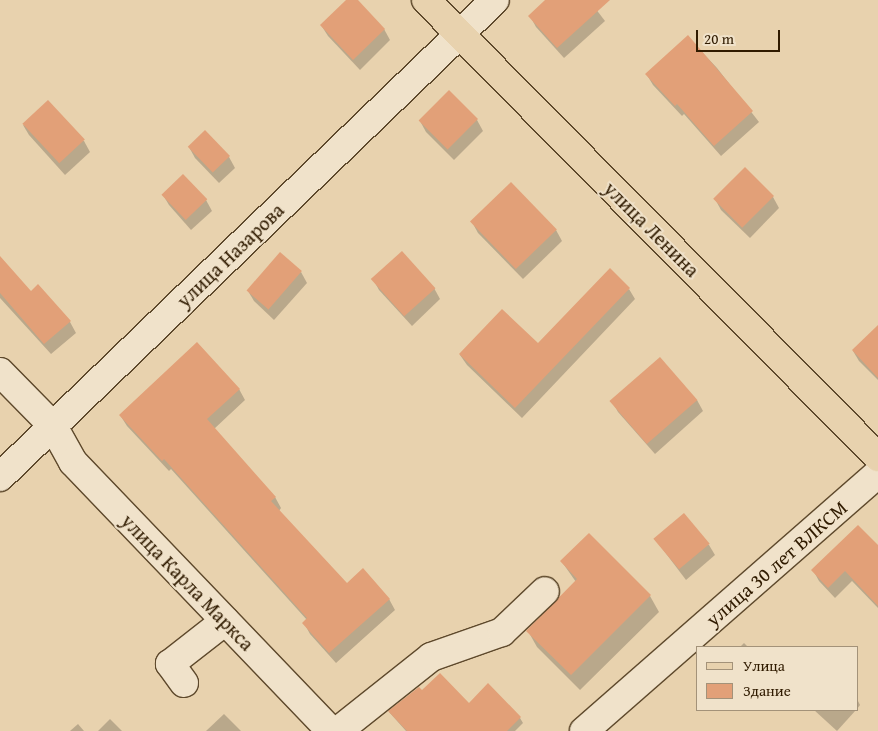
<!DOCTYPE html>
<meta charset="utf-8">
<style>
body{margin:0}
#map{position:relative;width:878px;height:731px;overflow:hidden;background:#e8d2ae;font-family:"Gentium Book Plus",serif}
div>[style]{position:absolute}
.shadow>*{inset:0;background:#0003}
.building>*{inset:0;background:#e2a078;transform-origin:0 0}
.roads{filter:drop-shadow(1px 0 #5e492c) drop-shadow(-1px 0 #5e492c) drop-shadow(0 1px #5e492c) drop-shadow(0 -1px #5e492c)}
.minor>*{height:28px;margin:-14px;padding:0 14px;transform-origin:14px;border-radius:14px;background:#f0e2ca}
.major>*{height:28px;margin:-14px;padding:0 14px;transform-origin:14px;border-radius:14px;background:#e8d2ae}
span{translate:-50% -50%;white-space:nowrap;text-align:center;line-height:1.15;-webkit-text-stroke:4px #f0e2ca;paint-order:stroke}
.street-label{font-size:20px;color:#301b00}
.legend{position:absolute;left:696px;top:646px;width:162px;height:65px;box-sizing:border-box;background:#f0e2ca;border:1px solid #a39279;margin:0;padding:6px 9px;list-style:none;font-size:15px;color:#301b00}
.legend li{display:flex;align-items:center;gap:10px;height:25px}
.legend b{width:25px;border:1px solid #a39279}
.scale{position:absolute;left:696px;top:30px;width:84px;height:22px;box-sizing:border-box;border:2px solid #301b00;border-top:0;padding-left:6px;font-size:15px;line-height:18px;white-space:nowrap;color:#301b00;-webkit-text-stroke:4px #f0e2ca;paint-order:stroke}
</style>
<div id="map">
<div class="shadow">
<i style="clip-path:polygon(348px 0,356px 0,384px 29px,390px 40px,360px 70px,328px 36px,321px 25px)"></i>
<i style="clip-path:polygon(547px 0,589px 0,605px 21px,564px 58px,536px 27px,530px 16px)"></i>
<i style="clip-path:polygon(688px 37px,717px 68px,759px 122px,721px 156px,684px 114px,682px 116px,653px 85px,647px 75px)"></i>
<i style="clip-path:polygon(449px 92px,477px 120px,483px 131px,454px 160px,426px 132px,420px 121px)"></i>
<i style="clip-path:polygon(23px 125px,84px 141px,90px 152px,65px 175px,29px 135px)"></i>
<i style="clip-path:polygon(205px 132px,229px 157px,235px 168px,219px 183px,195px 158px,189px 147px)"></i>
<i style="clip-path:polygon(745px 169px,773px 197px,779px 208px,750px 238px,721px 210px,715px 199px)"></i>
<i style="clip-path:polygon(163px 195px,206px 200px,212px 211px,191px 230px,169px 205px)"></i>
<i style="clip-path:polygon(472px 222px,556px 230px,562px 241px,523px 279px,478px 233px)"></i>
<i style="clip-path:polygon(0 258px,31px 293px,70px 322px,76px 333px,51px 354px,0 298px)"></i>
<i style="clip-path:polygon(301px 272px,307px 283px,274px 320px,254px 301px,248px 291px)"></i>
<i style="clip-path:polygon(373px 279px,434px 288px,440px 299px,412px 326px,379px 290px)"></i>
<i style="clip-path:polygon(629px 289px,635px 299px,522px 418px,467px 365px,460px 355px,538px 345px)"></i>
<i style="clip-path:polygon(878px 326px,878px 380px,859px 361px,853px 351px)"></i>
<i style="clip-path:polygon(239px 389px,245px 400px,214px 429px,275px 497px,281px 508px,279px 511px,347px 584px,389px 599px,395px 610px,336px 663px,310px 634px,304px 623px,307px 620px,171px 469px,169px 471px,127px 426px,120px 415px)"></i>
<i style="clip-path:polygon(697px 400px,703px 411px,655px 454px,618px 412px,612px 401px)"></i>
<i style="clip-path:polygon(589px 534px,650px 596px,659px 612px,580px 690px,537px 647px,528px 631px,576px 582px,562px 562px)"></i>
<i style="clip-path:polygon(655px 539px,709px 545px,715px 555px,686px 580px)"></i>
<i style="clip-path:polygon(878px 547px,878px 608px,852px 581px,835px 598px,819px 581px,813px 570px)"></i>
<i style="clip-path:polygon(744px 643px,748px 647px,740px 647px)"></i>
<i style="clip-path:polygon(488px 685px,520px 718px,523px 723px,515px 731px,406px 731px,389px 712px,422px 692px,469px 704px)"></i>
<i style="clip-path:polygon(857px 699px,860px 705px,857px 709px)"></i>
<i style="clip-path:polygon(814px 710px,856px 710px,837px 731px)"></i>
<i style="clip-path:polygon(224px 714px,241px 731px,206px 731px)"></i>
<i style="clip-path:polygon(110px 719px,122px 731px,98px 731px)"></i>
<i style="clip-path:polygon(78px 724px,84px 731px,70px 731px)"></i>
</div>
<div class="building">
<i style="clip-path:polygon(346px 0,358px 0,385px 29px,353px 60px,320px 25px)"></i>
<i style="clip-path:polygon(545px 0,610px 0,557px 48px,528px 16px)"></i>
<i style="clip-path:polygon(688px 35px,753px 111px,714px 146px,677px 104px,675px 106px,645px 74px)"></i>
<i style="left:449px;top:90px;width:41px;height:43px;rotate:45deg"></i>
<i style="left:48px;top:100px;width:54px;height:35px;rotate:47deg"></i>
<i style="left:205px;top:130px;width:36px;height:24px;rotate:46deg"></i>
<i style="left:745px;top:167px;width:41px;height:45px;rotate:45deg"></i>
<i style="left:183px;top:174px;width:35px;height:30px;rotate:46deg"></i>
<i style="left:511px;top:182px;width:66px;height:57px;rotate:46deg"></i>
<i style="left:402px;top:251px;width:50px;height:42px;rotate:48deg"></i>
<i style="left:280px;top:252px;width:29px;height:51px;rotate:41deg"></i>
<i style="clip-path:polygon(0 256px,31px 291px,38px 284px,71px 321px,44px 344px,0 293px)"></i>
<i style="clip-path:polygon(610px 268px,630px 288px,515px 408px,459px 354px,502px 309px,538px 343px)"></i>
<i style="clip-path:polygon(878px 325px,878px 378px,852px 350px)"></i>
<i style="clip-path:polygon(197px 342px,240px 389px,207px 419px,276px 497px,271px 501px,347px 583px,363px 568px,390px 599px,329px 653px,302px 623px,307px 618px,164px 459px,162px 461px,119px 415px)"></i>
<i style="left:660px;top:357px;width:57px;height:67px;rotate:49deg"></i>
<i style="left:684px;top:513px;width:40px;height:40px;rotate:50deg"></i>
<i style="clip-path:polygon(858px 525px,878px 545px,878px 606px,845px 571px,828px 588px,811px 570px)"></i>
<i style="clip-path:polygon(589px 533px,651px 595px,571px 675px,526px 631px,577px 579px,560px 561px)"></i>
<i style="clip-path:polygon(440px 673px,469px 703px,488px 683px,521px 717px,507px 731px,407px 731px,388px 711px,419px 687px,422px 690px)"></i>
</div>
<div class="roads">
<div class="minor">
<i style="left:0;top:372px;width:76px;rotate:45.5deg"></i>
<i style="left:53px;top:426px;width:41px;rotate:60.9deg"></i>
<i style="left:73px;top:462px;width:373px;rotate:46.2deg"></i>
<i style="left:0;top:477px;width:687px;rotate:-43.94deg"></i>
<i style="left:184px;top:683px;width:24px;rotate:-126deg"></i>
<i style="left:170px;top:664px;width:70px;rotate:-38deg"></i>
<i style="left:338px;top:731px;width:119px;rotate:-38.5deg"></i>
<i style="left:431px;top:657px;width:75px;rotate:-19.4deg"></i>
<i style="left:502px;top:632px;width:59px;rotate:-43.6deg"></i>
<i style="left:584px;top:731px;width:390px;rotate:-41.2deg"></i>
</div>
<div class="major">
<i style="left:426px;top:0;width:643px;rotate:45.32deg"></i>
</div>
</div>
<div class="street-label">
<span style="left:652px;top:229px;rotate:45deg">улица Ленина</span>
<span style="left:230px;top:255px;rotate:-44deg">улица Назарова</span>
<span style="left:776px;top:563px;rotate:-41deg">улица 30 лет ВЛКСМ</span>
<span style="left:188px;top:582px;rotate:46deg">улица Карла Маркса</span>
</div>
<ul class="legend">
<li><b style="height:6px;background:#e8d2ae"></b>Улица</li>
<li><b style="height:14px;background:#e2a078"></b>Здание</li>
</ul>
<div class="scale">20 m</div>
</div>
